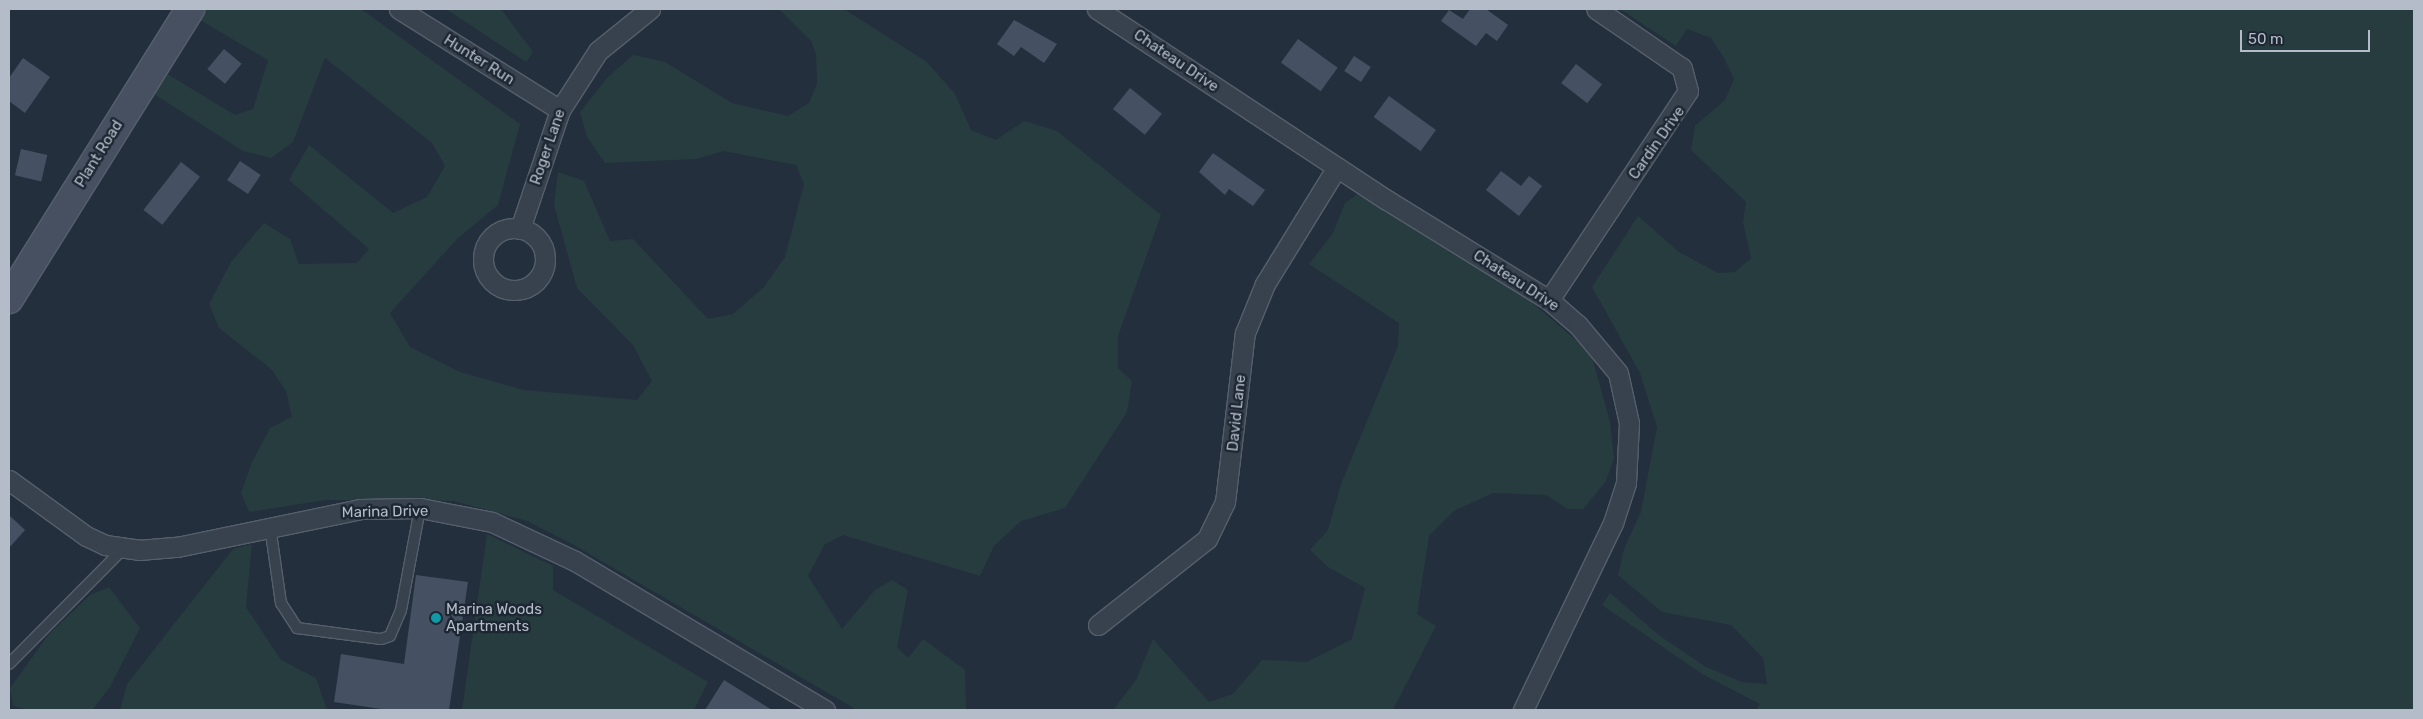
<!DOCTYPE html>
<style>
body{margin:0}
#map{position:relative;width:2423px;height:719px;overflow:hidden;background:#242f3e;font-family:Rubik,sans-serif}
div>[style]{position:absolute}
.green>*{inset:0;background:#263c3f}
.building>*{inset:0;background:#455162;transform-origin:0 0}
.roads{filter:drop-shadow(1px 0 #565f6c) drop-shadow(-1px 0 #565f6c) drop-shadow(0 1px #565f6c) drop-shadow(0 -1px #565f6c)}
.lane>*{height:10px;margin:-5px;padding:0 5px;transform-origin:5px;border-radius:5px;background:#38414e}
.street>*{height:19px;margin:-9.5px;padding:0 9.5px;transform-origin:9.5px;border-radius:9.5px;background:#38414e}
.street>.ring{margin:-9.5px;padding:0;box-sizing:content-box;background:none;border:19px solid #38414e;border-radius:50%}
.secondary>*{height:28px;margin:-14px;padding:0 14px;transform-origin:14px;border-radius:14px;background:#465061}
.dots>*{width:14px;height:14px;translate:-50% -50%;box-sizing:border-box;border:2px solid #1d2633;border-radius:50%}
span{translate:-50% -50%;white-space:nowrap;text-align:center;line-height:1.15;-webkit-text-stroke:5px #1d2633;paint-order:stroke}
.street-label{font-size:15px;color:#b4bcc9}
.poi-label{font-size:15px;color:#b4bcc9}
.left{translate:0 -50%;text-align:left}
.frame{position:absolute;inset:0;border:10px solid #b4bcc9;pointer-events:none}
.scale{position:absolute;left:2240px;top:30px;width:130px;height:22px;box-sizing:border-box;border:2px solid #b4bcc9;border-top:0;padding-left:6px;font-size:15px;line-height:18px;white-space:nowrap;color:#b4bcc9;-webkit-text-stroke:4px #1d2633;paint-order:stroke}
</style>
<div id="map">
<div class="green">
<i style="clip-path:polygon(200px 9px,361px 9px,520px 124px,498px 205px,457px 239px,390px 313px,410px 347px,460px 372px,524px 390px,637px 400px,652px 381px,633px 345px,577px 288px,554px 205px,558px 172px,584px 181px,610px 241px,633px 239px,708px 319px,733px 314px,764px 287px,785px 257px,804px 184px,796px 165px,724px 151px,696px 159px,605px 163px,587px 137px,580px 112px,607px 78px,633px 55px,665px 62px,732px 103px,788px 116px,809px 103px,817px 84px,816px 54px,811px 41px,779px 9px,844px 9px,927px 62px,955px 94px,971px 130px,996px 140px,1024px 121px,1057px 131px,1161px 215px,1118px 336px,1118px 368px,1132px 381px,1127px 412px,1065px 508px,1021px 521px,994px 546px,980px 576px,843px 535px,825px 544px,808px 576px,842px 629px,875px 590px,892px 580px,908px 590px,897px 647px,908px 658px,923px 639px,965px 670px,966px 710px,857px 710px,574px 545px,527px 521px,454px 501px,326px 500px,249px 512px,241px 493px,252px 462px,270px 428px,292px 417px,286px 391px,271px 369px,219px 328px,209px 304px,231px 262px,264px 223px,290px 239px,299px 264px,357px 263px,369px 249px,289px 180px,309px 145px,393px 213px,427px 197px,445px 166px,432px 143px,325px 58px,293px 142px,271px 158px,243px 151px,151px 92px,164px 72px,235px 115px,253px 109px,268px 60px,195px 17px)"></i>
<i style="clip-path:polygon(446px 9px,501px 9px,533px 52px,526px 62px)"></i>
<i style="clip-path:polygon(1620px 9px,2414px 9px,2414px 710px,1756px 710px,1760px 704px,1702px 674px,1602px 605px,1610px 593px,1660px 636px,1706px 667px,1742px 682px,1767px 684px,1763px 658px,1731px 625px,1662px 612px,1618px 575px,1624px 549px,1641px 512px,1657px 427px,1640px 373px,1592px 287px,1638px 216px,1679px 252px,1718px 273px,1735px 272px,1751px 258px,1743px 222px,1746px 202px,1691px 150px,1695px 126px,1725px 100px,1734px 79px,1724px 58px,1711px 38px,1687px 29px,1676px 46px)"></i>
<i style="clip-path:polygon(1358px 194px,1529px 300px,1591px 353px,1610px 422px,1614px 458px,1606px 481px,1583px 509px,1568px 509px,1546px 495px,1493px 493px,1454px 511px,1429px 536px,1417px 614px,1436px 626px,1393px 710px,1113px 710px,1136px 680px,1153px 639px,1209px 702px,1233px 694px,1262px 660px,1307px 662px,1352px 639px,1365px 588px,1328px 567px,1310px 550px,1328px 530px,1341px 484px,1398px 346px,1399px 323px,1309px 264px,1333px 233px,1345px 203px)"></i>
<i style="clip-path:polygon(487px 534px,553px 566px,553px 590px,708px 682px,694px 710px,462px 710px)"></i>
<i style="clip-path:polygon(252px 544px,246px 607px,281px 660px,316px 678px,327px 710px,120px 710px,127px 684px,233px 549px)"></i>
<i style="clip-path:polygon(109px 587px,140px 628px,110px 687px,92px 710px,31px 710px,13px 706px,10px 688px,49px 634px,90px 595px)"></i>
</div>
<div class="building">
<i style="clip-path:polygon(1470px 9px,1486px 9px,1508px 25px,1497px 41px,1486px 33px,1476px 46px,1441px 21px,1449px 10px,1463px 19px)"></i>
<i style="clip-path:polygon(1014px 20px,1057px 44px,1044px 63px,1021px 47px,1014px 56px,997px 44px)"></i>
<i style="left:1298px;top:39px;width:49px;height:29px;rotate:36deg"></i>
<i style="left:224px;top:49px;width:23px;height:26px;rotate:40deg"></i>
<i style="left:1354px;top:56px;width:20px;height:18px;rotate:33deg"></i>
<i style="clip-path:polygon(23px 58px,50px 77px,25px 113px,9px 101px,9px 78px)"></i>
<i style="left:1576px;top:64px;width:33px;height:24px;rotate:38deg"></i>
<i style="left:1130px;top:88px;width:41px;height:27px;rotate:39deg"></i>
<i style="left:1389px;top:96px;width:58px;height:26px;rotate:36deg"></i>
<i style="left:21px;top:149px;width:27px;height:27px;rotate:13deg"></i>
<i style="clip-path:polygon(1213px 153px,1265px 190px,1253px 206px,1229px 189px,1225px 195px,1199px 172px)"></i>
<i style="left:240px;top:161px;width:25px;height:23px;rotate:34deg"></i>
<i style="left:181px;top:162px;width:24px;height:61px;rotate:38deg"></i>
<i style="clip-path:polygon(1501px 171px,1521px 186px,1529px 176px,1542px 186px,1519px 216px,1486px 190px)"></i>
<i style="clip-path:polygon(9px 515px,25px 530px,9px 548px)"></i>
<i style="clip-path:polygon(416px 575px,468px 582px,449px 710px,388px 710px,334px 702px,341px 654px,404px 664px)"></i>
<i style="clip-path:polygon(724px 680px,772px 710px,705px 710px)"></i>
</div>
<div class="roads">
<div class="lane">
<i style="left:270px;top:526px;width:78px;rotate:81.9deg"></i>
<i style="left:281px;top:603px;width:30px;rotate:57deg"></i>
<i style="left:297px;top:628px;width:85px;rotate:7.5deg"></i>
<i style="left:381px;top:639px;width:9px;rotate:-18deg"></i>
<i style="left:390px;top:636px;width:28px;rotate:-67deg"></i>
<i style="left:401px;top:610px;width:104px;rotate:-79.4deg"></i>
<i style="left:9px;top:664px;width:163px;rotate:-45.2deg"></i>
</div>
<div class="street">
<i style="left:399px;top:9px;width:190px;rotate:32.1deg"></i>
<i style="left:1097px;top:9px;width:347px;rotate:33.4deg"></i>
<i style="left:1387px;top:200px;width:190px;rotate:31.7deg"></i>
<i style="left:1549px;top:300px;width:38px;rotate:41deg"></i>
<i style="left:1578px;top:325px;width:62px;rotate:50.2deg"></i>
<i style="left:1618px;top:373px;width:51px;rotate:77.6deg"></i>
<i style="left:1629px;top:423px;width:60px;rotate:92.9deg"></i>
<i style="left:1626px;top:483px;width:42px;rotate:108deg"></i>
<i style="left:1613px;top:523px;width:208px;rotate:115.7deg"></i>
<i class="ring" style="left:483px;top:228px;width:43px;height:43px"></i>
<i style="left:520px;top:229px;width:126px;rotate:-71.4deg"></i>
<i style="left:560px;top:110px;width:70px;rotate:-57.2deg"></i>
<i style="left:598px;top:51px;width:67px;rotate:-38.9deg"></i>
<i style="left:1549px;top:300px;width:251px;rotate:-56.4deg"></i>
<i style="left:1688px;top:91px;width:24px;rotate:-105deg"></i>
<i style="left:1682px;top:68px;width:104px;rotate:-145.5deg"></i>
<i style="left:9px;top:480px;width:95px;rotate:36deg"></i>
<i style="left:86px;top:536px;width:21px;rotate:25deg"></i>
<i style="left:105px;top:545px;width:34px;rotate:8deg"></i>
<i style="left:139px;top:550px;width:38px;rotate:-5deg"></i>
<i style="left:177px;top:547px;width:187px;rotate:-11.7deg"></i>
<i style="left:360px;top:509px;width:60px;rotate:-1deg"></i>
<i style="left:420px;top:508px;width:73px;rotate:11deg"></i>
<i style="left:492px;top:522px;width:92px;rotate:25.2deg"></i>
<i style="left:575px;top:561px;width:291px;rotate:30.8deg"></i>
<i style="left:1098px;top:625px;width:139px;rotate:-38.3deg"></i>
<i style="left:1207px;top:539px;width:41px;rotate:-64.1deg"></i>
<i style="left:1225px;top:502px;width:170px;rotate:-83.3deg"></i>
<i style="left:1245px;top:333px;width:53px;rotate:-67.8deg"></i>
<i style="left:1265px;top:284px;width:137px;rotate:-58.4deg"></i>
</div>
<div class="secondary">
<i style="left:9px;top:299px;width:342px;rotate:-58deg"></i>
</div>
</div>
<div class="dots">
<i style="left:436px;top:618px;background:#0f9aa8"></i>
</div>
<div class="street-label">
<span style="left:479px;top:60px;rotate:32deg">Hunter Run</span>
<span style="left:1176px;top:61px;rotate:34deg">Chateau Drive</span>
<span style="left:1657px;top:143px;rotate:-55deg">Cardin Drive</span>
<span style="left:548px;top:147px;rotate:-71deg">Roger Lane</span>
<span style="left:99px;top:154px;rotate:-58deg">Plant Road</span>
<span style="left:1516px;top:281px;rotate:33deg">Chateau Drive</span>
<span style="left:1237px;top:413px;rotate:-84deg">David Lane</span>
<span style="left:385px;top:512px;rotate:-1deg">Marina Drive</span>
</div>
<div class="poi-label">
<span class="left" style="left:446px;top:618px">Marina Woods<br>Apartments</span>
</div>
<div class="frame"></div>
<div class="scale">50 m</div>
</div>
